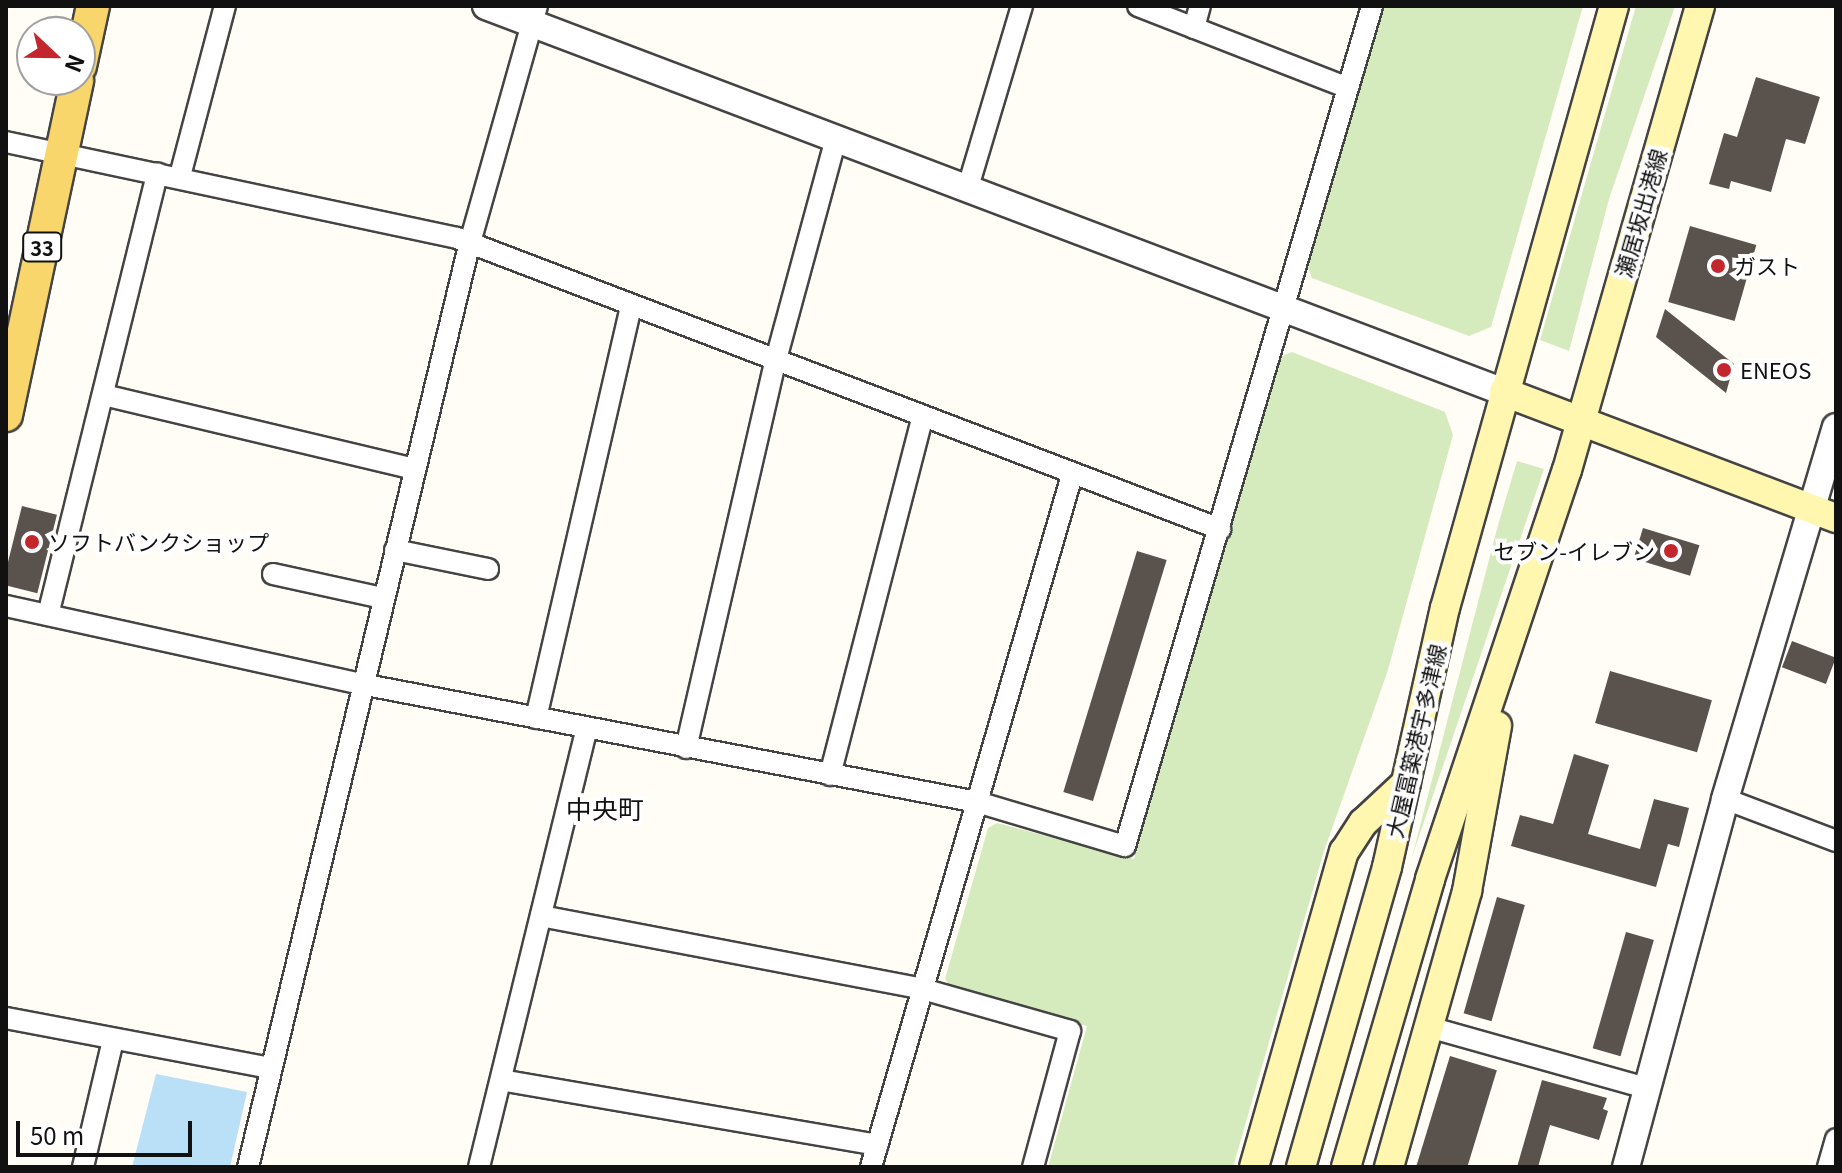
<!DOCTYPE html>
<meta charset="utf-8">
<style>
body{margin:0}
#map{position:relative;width:1842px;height:1173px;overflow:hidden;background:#fffdf5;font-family:Georgia,"Noto Sans JP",serif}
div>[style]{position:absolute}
.green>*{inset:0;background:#d5ebbd}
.water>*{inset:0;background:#b9e0f7}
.building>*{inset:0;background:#5a524d;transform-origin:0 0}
.roads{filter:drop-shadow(2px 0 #444) drop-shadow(-2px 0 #444) drop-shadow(0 2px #444) drop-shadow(0 -2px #444)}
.minor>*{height:20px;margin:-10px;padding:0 10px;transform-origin:10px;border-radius:10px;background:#fff}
.tertiary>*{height:26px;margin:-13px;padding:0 13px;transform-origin:13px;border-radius:13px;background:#fff}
.secondary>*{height:28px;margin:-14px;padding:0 14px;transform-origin:14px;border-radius:14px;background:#fff6b0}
.primary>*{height:32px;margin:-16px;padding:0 16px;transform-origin:16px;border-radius:16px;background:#f9d66b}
.dots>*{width:22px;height:22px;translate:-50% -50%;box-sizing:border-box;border:4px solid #fff;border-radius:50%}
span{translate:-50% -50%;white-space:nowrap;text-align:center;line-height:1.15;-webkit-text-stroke:8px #fff;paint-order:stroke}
.shield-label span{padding:2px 6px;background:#fff;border:2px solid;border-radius:6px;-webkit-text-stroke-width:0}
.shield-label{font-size:20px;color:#111;font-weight:700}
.street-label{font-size:22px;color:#111}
.poi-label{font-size:22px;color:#111}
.left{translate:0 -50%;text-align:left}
.right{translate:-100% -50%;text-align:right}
.quarter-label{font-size:26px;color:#111}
.frame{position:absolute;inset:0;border:8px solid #111;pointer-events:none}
.north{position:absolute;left:16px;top:16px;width:80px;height:80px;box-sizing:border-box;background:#fff;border:2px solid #a0a0a0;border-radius:50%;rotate:112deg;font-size:22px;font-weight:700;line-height:32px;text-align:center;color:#111}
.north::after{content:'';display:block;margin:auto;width:28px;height:36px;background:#c4262e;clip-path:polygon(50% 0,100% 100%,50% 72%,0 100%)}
.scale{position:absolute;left:16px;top:1121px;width:176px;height:36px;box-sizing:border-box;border:4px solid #111;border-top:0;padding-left:10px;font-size:24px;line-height:28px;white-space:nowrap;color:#111;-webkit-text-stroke:6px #fff;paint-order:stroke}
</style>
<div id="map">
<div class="green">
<i style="clip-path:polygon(1384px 6px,1583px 6px,1491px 327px,1469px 336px,1312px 278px,1308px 268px)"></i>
<i style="clip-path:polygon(1636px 6px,1675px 6px,1609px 199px,1569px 351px,1540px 340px)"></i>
<i style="clip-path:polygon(1292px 352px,1445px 412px,1453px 435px,1387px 673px,1324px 851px,1233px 1167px,1048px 1167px,1087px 1026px,950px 986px,945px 979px,988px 828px,997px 823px,1134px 859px,1282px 356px)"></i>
<i style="clip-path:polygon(1517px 461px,1544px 469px,1412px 857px,1498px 525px)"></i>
</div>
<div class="water">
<i style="clip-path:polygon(156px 1074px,247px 1092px,230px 1167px,132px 1167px)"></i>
</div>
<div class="building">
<i style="clip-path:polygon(1756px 77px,1820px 97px,1805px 144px,1786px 139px,1771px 192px,1731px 181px,1729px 189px,1709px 184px,1724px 133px,1737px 137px)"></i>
<i style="left:1690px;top:226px;width:69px;height:79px;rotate:16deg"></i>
<i style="clip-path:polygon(1665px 309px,1734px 364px,1726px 393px,1656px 337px)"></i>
<i style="left:22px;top:506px;width:36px;height:81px;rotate:14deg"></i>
<i style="left:1643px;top:528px;width:59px;height:32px;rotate:17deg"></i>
<i style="left:1137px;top:551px;width:31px;height:252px;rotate:17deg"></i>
<i style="left:1792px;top:641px;width:47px;height:28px;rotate:21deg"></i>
<i style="left:1610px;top:671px;width:106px;height:54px;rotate:16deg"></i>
<i style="clip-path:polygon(1574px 754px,1609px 765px,1588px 834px,1640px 849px,1654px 799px,1689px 808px,1679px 847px,1668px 844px,1656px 887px,1511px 846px,1520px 815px,1553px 824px)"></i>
<i style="left:1497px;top:897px;width:29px;height:121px;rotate:16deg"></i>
<i style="left:1626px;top:932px;width:29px;height:121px;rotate:16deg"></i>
<i style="left:1450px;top:1056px;width:49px;height:116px;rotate:17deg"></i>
<i style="clip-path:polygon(1542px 1080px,1607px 1098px,1603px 1109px,1608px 1111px,1599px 1140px,1550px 1125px,1538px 1167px,1517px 1167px)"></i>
</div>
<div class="roads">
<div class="minor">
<i style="left:1138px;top:6px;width:225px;rotate:21.3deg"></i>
<i style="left:1194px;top:28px;width:23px;rotate:-75deg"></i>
<i style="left:6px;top:142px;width:461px;rotate:12deg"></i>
<i style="left:457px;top:238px;width:817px;rotate:20.88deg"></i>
<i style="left:180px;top:176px;width:176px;rotate:-75.2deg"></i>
<i style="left:968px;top:187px;width:189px;rotate:-73.4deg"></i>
<i style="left:104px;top:395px;width:320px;rotate:13.4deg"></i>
<i style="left:395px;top:550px;width:95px;rotate:11.5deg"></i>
<i style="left:273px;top:574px;width:112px;rotate:12.4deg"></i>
<i style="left:6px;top:606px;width:363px;rotate:12.4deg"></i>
<i style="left:361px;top:684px;width:627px;rotate:10.84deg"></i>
<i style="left:977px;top:802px;width:154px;rotate:16.6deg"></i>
<i style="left:1125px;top:846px;width:876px;rotate:-73.61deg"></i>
<i style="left:48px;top:615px;width:455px;rotate:-76.1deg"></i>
<i style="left:536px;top:718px;width:421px;rotate:-77deg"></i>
<i style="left:686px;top:748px;width:395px;rotate:-77deg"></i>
<i style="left:775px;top:363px;width:232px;rotate:-74.8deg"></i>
<i style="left:830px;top:775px;width:368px;rotate:-75.5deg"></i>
<i style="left:1725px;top:799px;width:119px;rotate:20.7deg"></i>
<i style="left:541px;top:916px;width:389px;rotate:10.8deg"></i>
<i style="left:923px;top:989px;width:153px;rotate:15.9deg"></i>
<i style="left:1070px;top:1031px;width:141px;rotate:105.2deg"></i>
<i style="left:6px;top:1018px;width:269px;rotate:10.7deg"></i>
<i style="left:1429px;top:1027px;width:229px;rotate:15.7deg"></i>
<i style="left:501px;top:1080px;width:382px;rotate:9.8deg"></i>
<i style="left:83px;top:1167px;width:130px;rotate:-76.7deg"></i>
<i style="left:248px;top:1167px;width:947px;rotate:-76.51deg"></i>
<i style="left:469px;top:246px;width:249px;rotate:-74.2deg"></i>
<i style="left:479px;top:1167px;width:452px;rotate:-76.2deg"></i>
<i style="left:871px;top:1167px;width:721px;rotate:-73.8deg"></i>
<i style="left:1828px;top:1167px;width:29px;rotate:-74deg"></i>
</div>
<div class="tertiary">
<i style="left:486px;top:6px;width:1089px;rotate:20.77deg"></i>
<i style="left:1626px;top:1167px;width:381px;rotate:-74.9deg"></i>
<i style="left:1725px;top:799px;width:388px;rotate:-73.4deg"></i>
</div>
<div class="secondary">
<i style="left:1504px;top:392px;width:355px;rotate:20.8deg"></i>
<i style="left:1254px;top:1167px;width:328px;rotate:-74.1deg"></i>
<i style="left:1344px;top:852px;width:35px;rotate:-57deg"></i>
<i style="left:1363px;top:823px;width:59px;rotate:-42.9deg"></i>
<i style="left:1301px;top:1167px;width:312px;rotate:-74deg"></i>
<i style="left:1387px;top:867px;width:265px;rotate:-77.4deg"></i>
<i style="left:1445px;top:608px;width:625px;rotate:-74.32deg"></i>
<i style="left:1346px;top:1167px;width:300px;rotate:-73.7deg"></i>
<i style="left:1430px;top:879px;width:431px;rotate:-71.5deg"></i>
<i style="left:1567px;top:470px;width:483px;rotate:-74deg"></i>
<i style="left:1389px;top:1167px;width:287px;rotate:-74.2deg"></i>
<i style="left:1467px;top:891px;width:168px;rotate:-79.7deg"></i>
</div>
<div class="primary">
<i style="left:80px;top:66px;width:61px;rotate:-77.8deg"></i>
<i style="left:6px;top:415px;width:342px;rotate:-78deg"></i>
</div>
</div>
<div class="dots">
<i style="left:1718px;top:266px;background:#c4262e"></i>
<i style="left:1724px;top:370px;background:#c4262e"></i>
<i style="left:32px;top:542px;background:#c4262e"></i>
<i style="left:1671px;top:551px;background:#c4262e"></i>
</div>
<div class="shield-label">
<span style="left:42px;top:247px">33</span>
</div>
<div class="street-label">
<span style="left:1640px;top:213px;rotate:-74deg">瀬居坂出港線</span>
<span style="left:1415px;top:741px;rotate:-77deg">大屋冨築港宇多津線</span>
</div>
<div class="poi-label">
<span class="left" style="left:1734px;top:266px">ガスト</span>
<span class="left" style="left:1740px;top:370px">ENEOS</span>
<span class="left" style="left:48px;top:542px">ソフトバンクショップ</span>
<span class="right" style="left:1655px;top:551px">セブン-イレブン</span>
</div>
<div class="quarter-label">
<span style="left:605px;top:808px">中央町</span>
</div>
<div class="frame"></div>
<div class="north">N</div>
<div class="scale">50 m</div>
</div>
